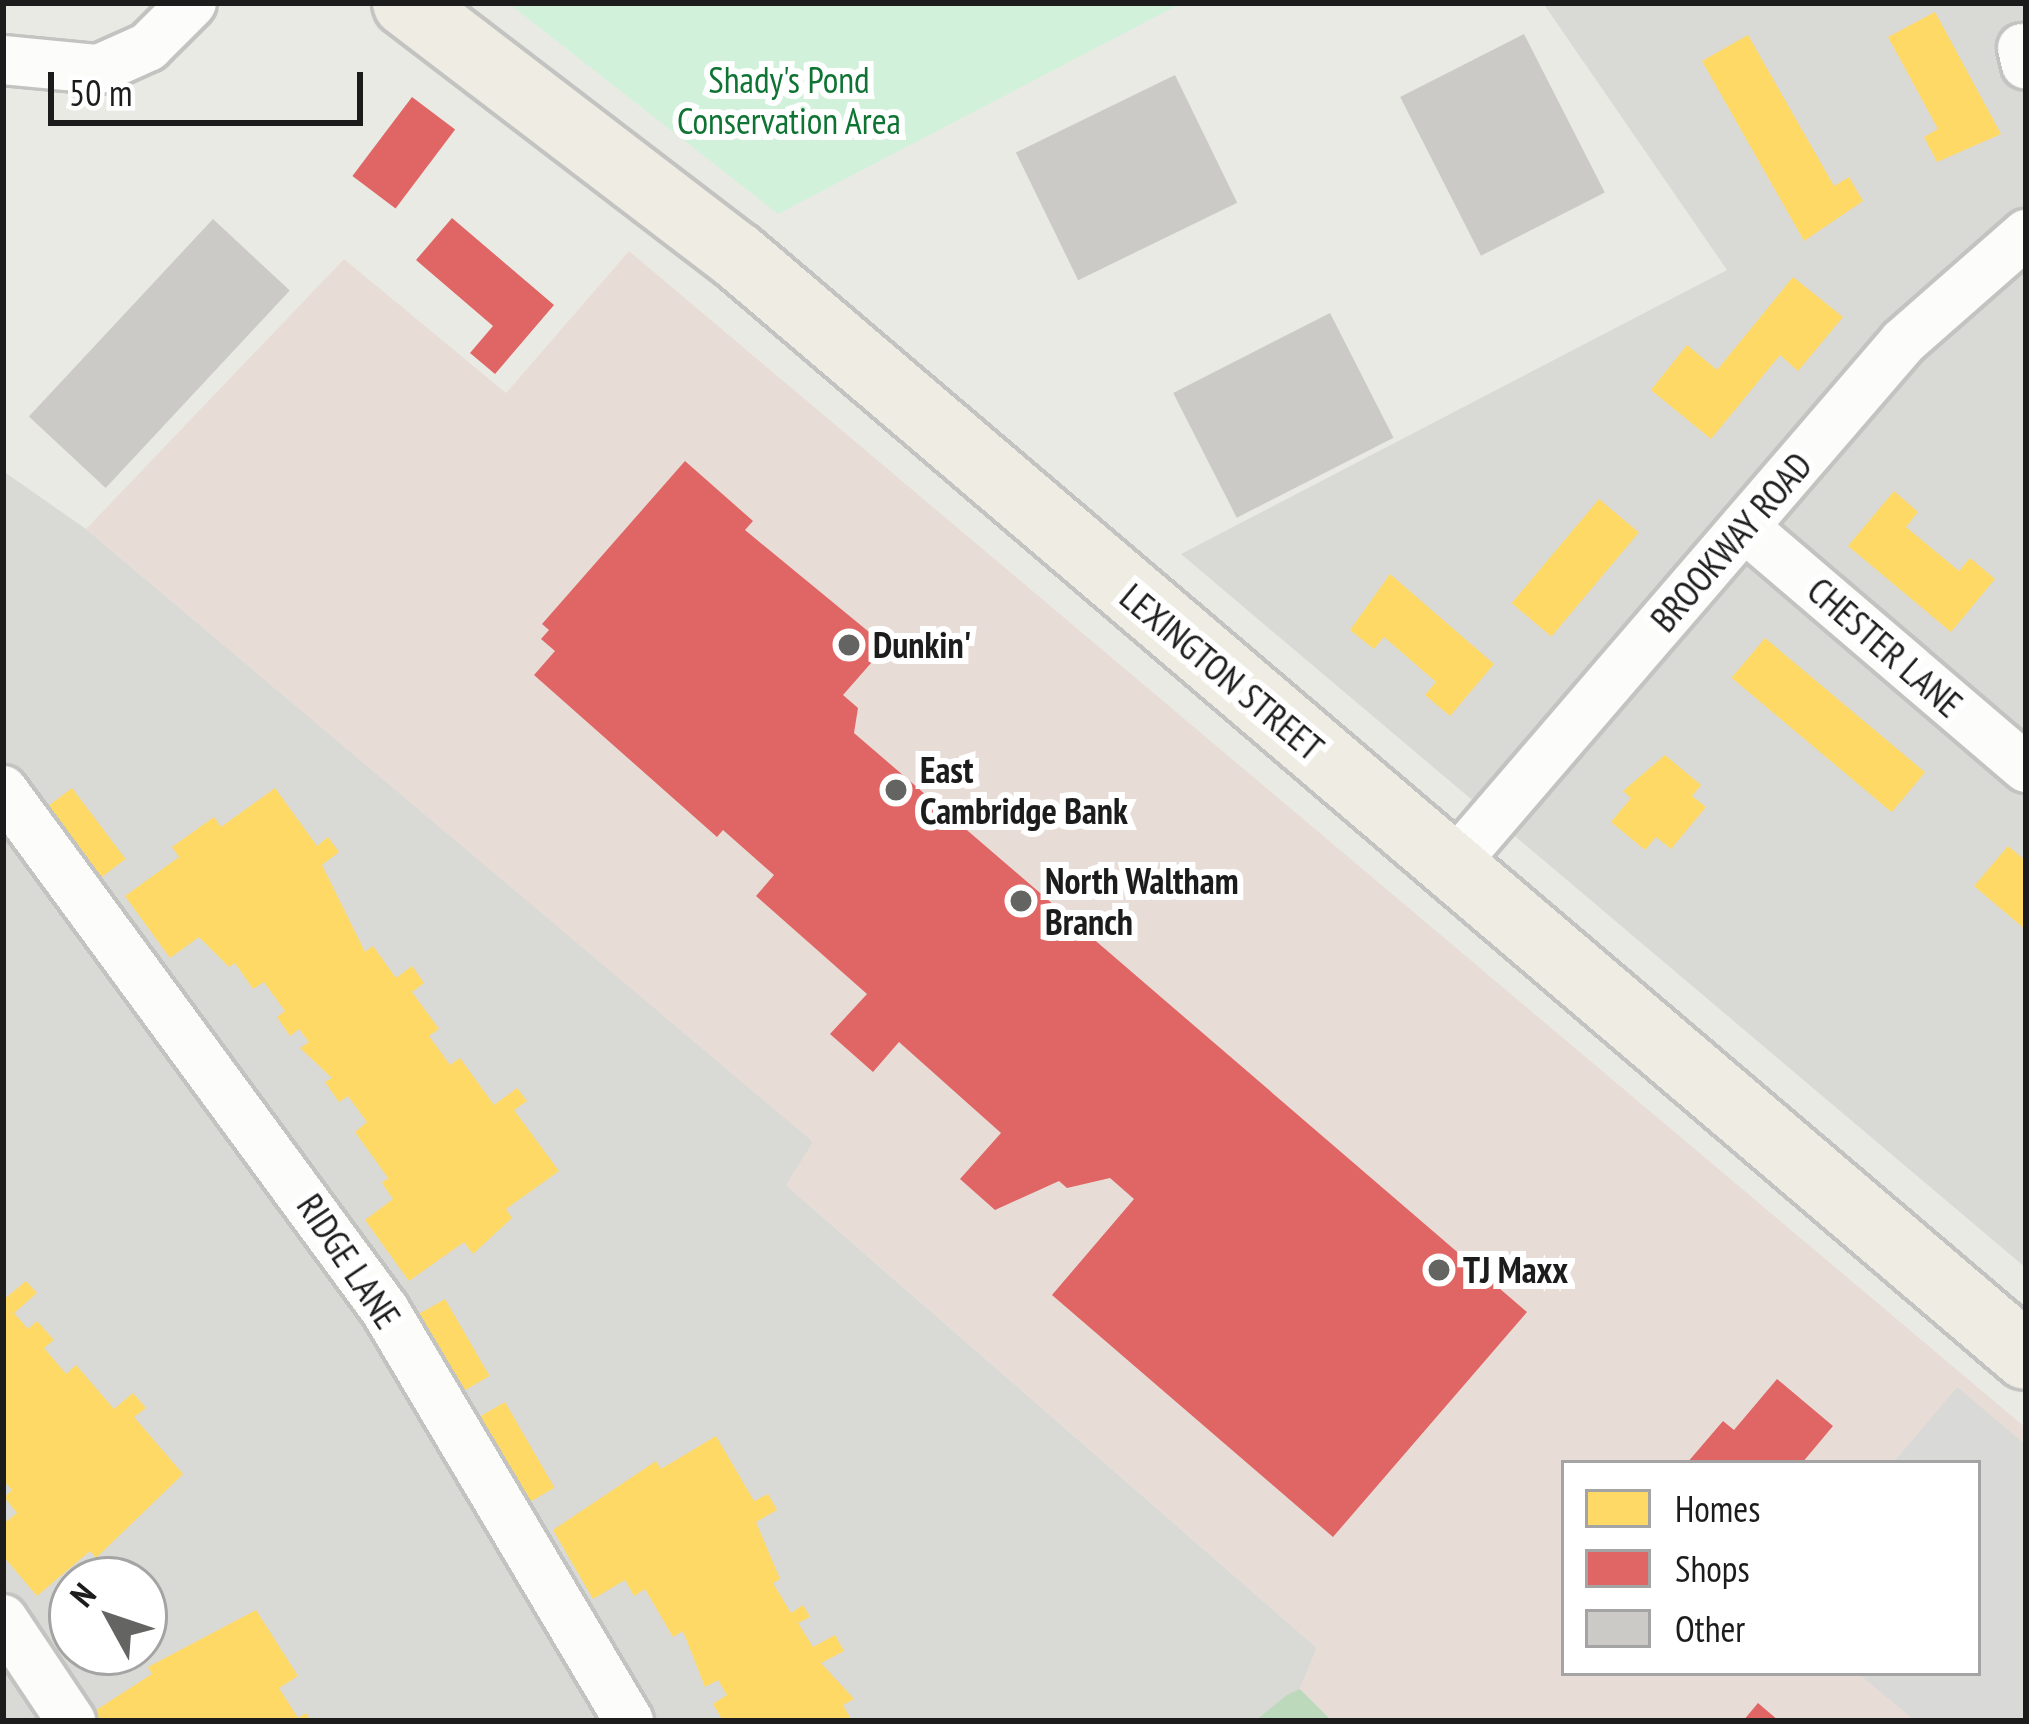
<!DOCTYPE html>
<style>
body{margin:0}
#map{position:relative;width:2029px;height:1724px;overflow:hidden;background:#eaeae5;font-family:"PT Sans Narrow",sans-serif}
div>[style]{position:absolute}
.residential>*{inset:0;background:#d9d9d6}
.commercial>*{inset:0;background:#e8ddd6}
.forest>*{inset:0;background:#bdd9bb}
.park>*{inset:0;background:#d2f1db}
.parking>*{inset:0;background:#d9d9d7}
.homes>*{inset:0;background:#ffd966;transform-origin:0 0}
.shops>*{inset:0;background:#e06666;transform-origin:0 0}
.building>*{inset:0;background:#cbcac6;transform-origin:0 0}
.roads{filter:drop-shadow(3px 0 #c3c3c1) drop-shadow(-3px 0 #c3c3c1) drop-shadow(0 3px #c3c3c1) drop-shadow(0 -3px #c3c3c1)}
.street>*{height:48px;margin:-24px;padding:0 24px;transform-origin:24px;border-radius:24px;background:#fcfcfb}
.primary>*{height:66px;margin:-33px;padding:0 33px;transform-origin:33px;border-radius:33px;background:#efede3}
.dots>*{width:33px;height:33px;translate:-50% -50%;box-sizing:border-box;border:6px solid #fff;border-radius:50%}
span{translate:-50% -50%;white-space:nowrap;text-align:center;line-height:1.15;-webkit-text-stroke:12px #fff;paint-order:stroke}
.park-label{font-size:36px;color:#0f7433}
.street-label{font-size:36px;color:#1c1c1c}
.poi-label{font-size:36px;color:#1c1c1c;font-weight:700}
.left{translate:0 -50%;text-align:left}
.frame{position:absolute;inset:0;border:6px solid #1c1c1c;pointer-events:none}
.legend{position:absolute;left:1561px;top:1460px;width:420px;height:216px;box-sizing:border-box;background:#fff;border:3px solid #a4a4a4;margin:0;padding:15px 21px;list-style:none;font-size:36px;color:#1c1c1c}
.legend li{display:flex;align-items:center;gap:24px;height:60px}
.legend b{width:60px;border:3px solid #a4a4a4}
.north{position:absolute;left:48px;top:1556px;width:120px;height:120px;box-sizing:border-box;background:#fff;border:3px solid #a4a4a4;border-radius:50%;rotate:310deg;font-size:33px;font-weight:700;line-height:48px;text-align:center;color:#1c1c1c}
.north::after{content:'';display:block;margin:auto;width:42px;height:54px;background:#646462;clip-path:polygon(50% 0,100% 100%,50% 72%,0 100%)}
.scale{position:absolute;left:48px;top:72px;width:315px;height:54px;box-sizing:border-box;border:6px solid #1c1c1c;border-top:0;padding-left:15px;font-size:36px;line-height:42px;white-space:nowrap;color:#1c1c1c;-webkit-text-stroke:9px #fff;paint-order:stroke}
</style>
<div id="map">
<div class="residential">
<i style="clip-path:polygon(1543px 3px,2026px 3px,2026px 1268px,1181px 554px,1727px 270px)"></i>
<i style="clip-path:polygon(evenodd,3px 471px,86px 529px,814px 1142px,787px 1186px,1317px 1648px,1300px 1689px,1255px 1721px,3px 1721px,3px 471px,72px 1580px,144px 1580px,144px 1652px,72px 1652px,72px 1580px)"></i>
</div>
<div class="commercial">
<i style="clip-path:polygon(evenodd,629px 251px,2026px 1428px,2026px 1721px,1332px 1721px,1300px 1689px,1317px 1648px,786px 1185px,813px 1142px,86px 529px,344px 259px,506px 393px,629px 251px,1564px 1463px,1978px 1463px,1978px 1673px,1564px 1673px,1564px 1463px)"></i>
</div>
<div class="forest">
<i style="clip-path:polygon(1300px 1689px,1332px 1721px,1255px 1721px,1287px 1695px)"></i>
</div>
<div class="park">
<i style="clip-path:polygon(508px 3px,1182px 3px,778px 214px)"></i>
</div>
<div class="parking">
<i style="clip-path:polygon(1957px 1387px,2026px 1445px,2026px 1721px,1915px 1721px,1858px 1673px,1978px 1673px,1978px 1463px,1893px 1463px)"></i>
</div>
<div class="homes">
<i style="clip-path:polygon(1935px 12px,2001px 134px,1937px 162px,1924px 137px,1938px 129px,1888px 37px)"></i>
<i style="clip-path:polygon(1748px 35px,1834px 186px,1849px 177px,1863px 201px,1804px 241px,1702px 61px)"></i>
<i style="clip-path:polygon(1793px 277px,1843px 317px,1798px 371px,1780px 355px,1711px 439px,1651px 390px,1687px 345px,1717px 370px)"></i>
<i style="clip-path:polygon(1894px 491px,1918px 512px,1906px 527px,1959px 571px,1970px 558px,1995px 579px,1951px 632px,1848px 546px)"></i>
<i style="left:1599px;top:499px;width:52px;height:136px;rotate:40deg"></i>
<i style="clip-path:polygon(1390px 574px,1494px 664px,1450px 716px,1425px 695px,1436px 682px,1384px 637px,1374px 649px,1350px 630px)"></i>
<i style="left:1765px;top:638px;width:209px;height:52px;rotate:40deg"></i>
<i style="clip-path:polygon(1665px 755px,1701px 785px,1692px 796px,1706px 807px,1671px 849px,1656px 837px,1645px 850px,1611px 822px,1631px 798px,1623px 791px)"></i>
<i style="left:72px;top:788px;width:89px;height:44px;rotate:53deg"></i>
<i style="clip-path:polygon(275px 788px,317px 846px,328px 837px,339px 852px,322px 865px,365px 952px,373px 946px,396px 978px,412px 966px,424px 983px,412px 992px,439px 1029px,429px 1036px,450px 1065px,460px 1058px,494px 1105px,517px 1088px,527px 1101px,514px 1110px,559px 1171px,506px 1209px,512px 1218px,473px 1254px,464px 1242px,409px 1281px,365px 1220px,393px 1199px,382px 1183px,388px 1178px,355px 1132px,367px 1122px,348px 1096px,339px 1102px,325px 1082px,332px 1078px,300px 1048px,309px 1042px,299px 1029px,290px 1036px,277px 1017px,285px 1011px,264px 982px,253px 989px,235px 963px,229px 967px,199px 937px,170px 958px,125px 896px,179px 857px,172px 847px,214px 817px,221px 827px)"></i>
<i style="clip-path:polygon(2008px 846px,2026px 861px,2026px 930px,1974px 886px)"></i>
<i style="clip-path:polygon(26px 1281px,37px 1293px,14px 1313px,28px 1329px,37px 1321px,54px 1340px,44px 1348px,66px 1374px,76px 1365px,114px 1409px,133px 1393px,146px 1408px,134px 1417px,183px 1474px,96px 1558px,90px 1551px,37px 1596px,3px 1556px,3px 1524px,17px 1513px,4px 1497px,12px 1490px,3px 1480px,3px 1300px)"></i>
<i style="left:445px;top:1299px;width:89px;height:45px;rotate:60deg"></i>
<i style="left:505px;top:1402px;width:99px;height:43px;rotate:60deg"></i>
<i style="clip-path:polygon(716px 1436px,754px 1501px,768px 1494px,777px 1510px,756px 1522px,780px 1579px,773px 1583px,791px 1613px,803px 1605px,810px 1617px,798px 1623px,813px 1647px,835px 1635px,844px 1651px,821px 1663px,854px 1699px,843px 1705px,852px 1721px,723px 1721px,713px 1704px,727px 1695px,718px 1680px,705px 1687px,683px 1631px,673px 1637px,645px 1589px,634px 1596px,625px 1580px,593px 1599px,553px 1530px,656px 1461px,661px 1469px)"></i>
<i style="clip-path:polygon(256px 1610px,298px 1676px,279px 1688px,298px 1718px,306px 1713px,311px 1721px,99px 1721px,93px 1712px,152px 1674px,148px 1667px)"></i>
</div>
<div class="shops">
<i style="left:412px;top:97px;width:54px;height:99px;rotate:37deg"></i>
<i style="clip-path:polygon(452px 218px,554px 305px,495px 374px,470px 353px,493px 326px,416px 260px)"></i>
<i style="clip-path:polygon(685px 461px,753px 521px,745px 530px,886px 646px,843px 695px,858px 708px,854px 733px,1527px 1312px,1333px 1537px,1052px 1295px,1134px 1199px,1110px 1178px,1067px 1188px,1059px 1181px,995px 1210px,960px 1179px,1001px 1133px,899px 1042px,873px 1072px,830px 1034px,867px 994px,756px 896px,774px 875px,723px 830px,717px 837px,534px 675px,555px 651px,541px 639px,549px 630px,542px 624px)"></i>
<i style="clip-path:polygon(1777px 1379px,1833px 1426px,1802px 1463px,1687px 1463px,1723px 1421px,1734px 1430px)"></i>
<i style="clip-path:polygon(1758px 1703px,1779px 1721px,1743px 1721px)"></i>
</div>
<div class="building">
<i style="left:1524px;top:34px;width:178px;height:139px;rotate:63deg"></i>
<i style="left:1175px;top:75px;width:142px;height:177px;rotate:64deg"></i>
<i style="left:213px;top:219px;width:105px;height:270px;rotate:43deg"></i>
<i style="left:1330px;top:313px;width:140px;height:176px;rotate:63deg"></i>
</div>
<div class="roads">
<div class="street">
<i style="left:2022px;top:48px;width:17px;rotate:77deg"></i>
<i style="left:3px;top:60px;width:96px;rotate:5.4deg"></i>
<i style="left:99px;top:69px;width:54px;rotate:-24.2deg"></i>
<i style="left:148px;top:47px;width:62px;rotate:-45deg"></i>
<i style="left:1744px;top:527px;width:371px;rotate:40.5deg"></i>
<i style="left:3px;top:790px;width:645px;rotate:53.7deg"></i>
<i style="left:385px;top:1310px;width:478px;rotate:59.3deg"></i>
<i style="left:1452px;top:866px;width:691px;rotate:-49.28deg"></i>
<i style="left:1903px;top:342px;width:164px;rotate:-41.3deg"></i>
<i style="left:3px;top:1619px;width:123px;rotate:56.3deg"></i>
</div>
<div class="primary">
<i style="left:406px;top:3px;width:415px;rotate:37.4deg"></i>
<i style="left:736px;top:255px;width:1696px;rotate:40.48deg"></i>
</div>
</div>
<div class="dots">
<i style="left:849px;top:645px;background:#646462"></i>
<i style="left:896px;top:790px;background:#646462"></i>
<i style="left:1021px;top:901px;background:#646462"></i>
<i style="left:1439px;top:1270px;background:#646462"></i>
</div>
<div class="park-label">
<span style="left:789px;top:100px">Shady's Pond<br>Conservation Area</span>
</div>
<div class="street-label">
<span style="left:1731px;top:542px;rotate:-49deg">BROOKWAY ROAD</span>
<span style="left:1885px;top:647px;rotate:41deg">CHESTER LANE</span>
<span style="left:1222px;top:672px;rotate:40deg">LEXINGTON STREET</span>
<span style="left:349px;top:1261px;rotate:56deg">RIDGE LANE</span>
</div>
<div class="poi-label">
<span class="left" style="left:873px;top:645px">Dunkin'</span>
<span class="left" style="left:920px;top:790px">East<br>Cambridge Bank</span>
<span class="left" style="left:1045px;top:901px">North Waltham<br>Branch</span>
<span class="left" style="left:1463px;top:1270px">TJ Maxx</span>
</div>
<div class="frame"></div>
<ul class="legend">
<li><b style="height:33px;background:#ffd966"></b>Homes</li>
<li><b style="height:33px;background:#e06666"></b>Shops</li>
<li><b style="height:33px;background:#cbcac6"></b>Other</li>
</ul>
<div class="north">N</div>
<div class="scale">50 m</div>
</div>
